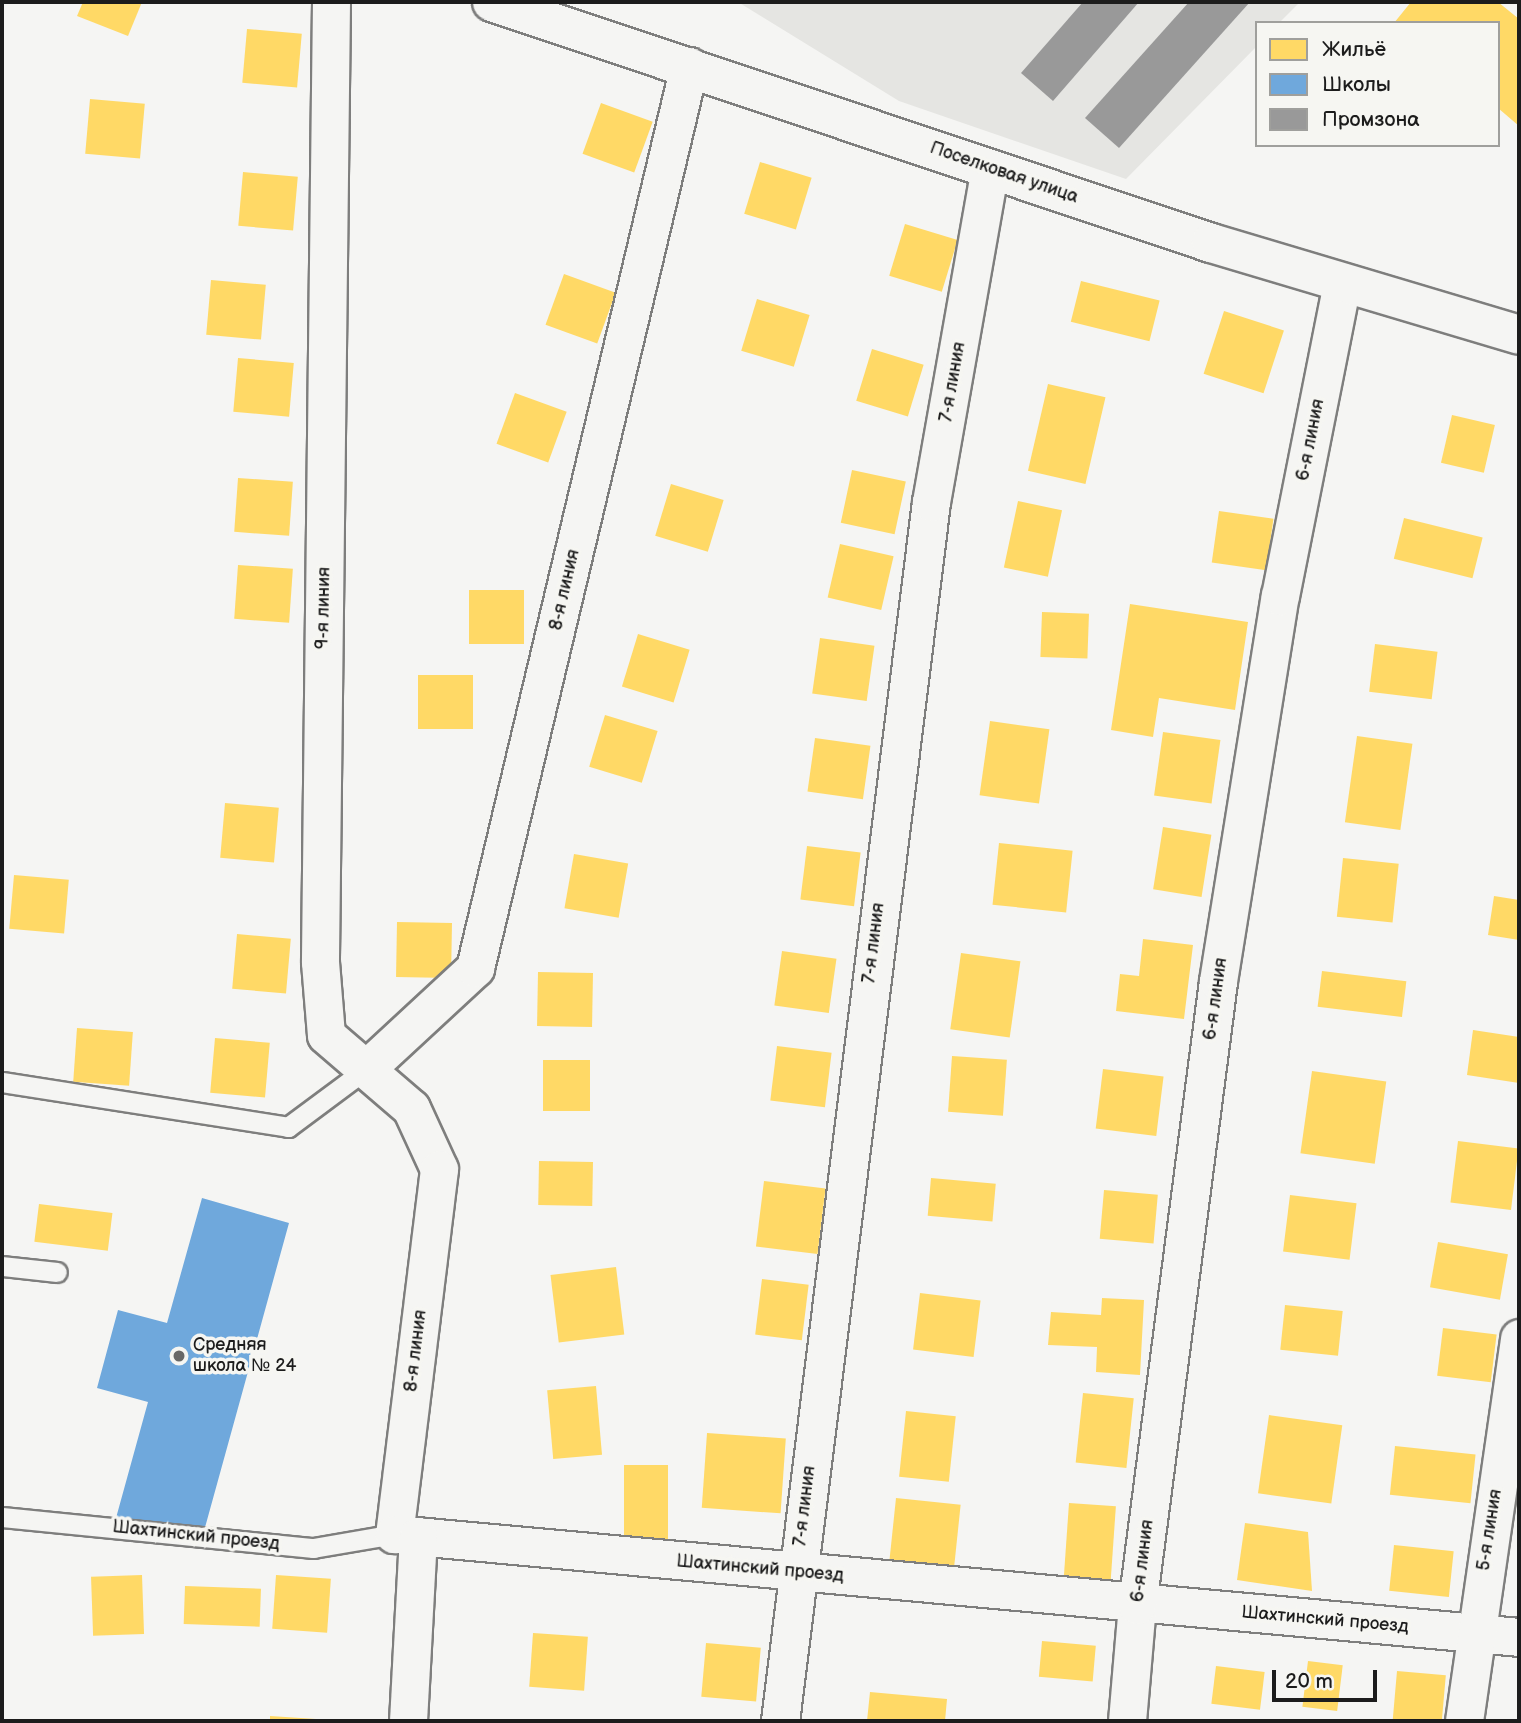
<!DOCTYPE html>
<meta charset="utf-8">
<style>
body{margin:0}
#map{position:relative;width:1521px;height:1723px;overflow:hidden;background:#f5f5f3;font-family:"Balsamiq Sans",sans-serif}
div>[style]{position:absolute}
.built>*{inset:0;background:#e5e5e2}
.homes>*{inset:0;background:#ffd966;transform-origin:0 0}
.schools>*{inset:0;background:#6fa8dc}
.industry>*{inset:0;background:#999}
.roads{filter:drop-shadow(2px 0 #7e7e7d) drop-shadow(-2px 0 #7e7e7d) drop-shadow(0 2px #7e7e7d) drop-shadow(0 -2px #7e7e7d)}
.service>*{height:19px;margin:-9.5px;padding:0 9.5px;transform-origin:9.5px;border-radius:9.5px;background:#f5f5f3}
.minor>*{height:37px;margin:-18.5px;padding:0 18.5px;transform-origin:18.5px;border-radius:18.5px;background:#f5f5f3}
.tertiary>*{height:38px;margin:-19px;padding:0 19px;transform-origin:19px;border-radius:19px;background:#f5f5f3}
.dots>*{width:19px;height:19px;translate:-50% -50%;box-sizing:border-box;border:4px solid #f6f6f2;border-radius:50%}
span{translate:-50% -50%;white-space:nowrap;text-align:center;line-height:1.15;-webkit-text-stroke:7px #f6f6f2;paint-order:stroke}
.street-label{font-size:18px;color:#1c1c1c}
.poi-label{font-size:18px;color:#1c1c1c}
.left{translate:0 -50%;text-align:left}
.frame{position:absolute;inset:0;border:4px solid #1c1c1c;pointer-events:none}
.legend{position:absolute;left:1255px;top:21px;width:245px;height:126px;box-sizing:border-box;background:#f6f6f2;border:2px solid #9f9f9c;margin:0;padding:9px 12px;list-style:none;font-size:21px;color:#1c1c1c}
.legend li{display:flex;align-items:center;gap:14px;height:35px}
.legend b{width:35px;border:2px solid #9f9f9c}
.scale{position:absolute;left:1272px;top:1670px;width:105px;height:32px;box-sizing:border-box;border:4px solid #1c1c1c;border-top:0;padding-left:9px;font-size:21px;line-height:24px;white-space:nowrap;color:#1c1c1c;-webkit-text-stroke:5px #f6f6f2;paint-order:stroke}
</style>
<div id="map">
<div class="built">
<i style="clip-path:polygon(738px 2px,1300px 2px,1279px 23px,1257px 23px,1257px 46px,1126px 179px,899px 101px)"></i>
</div>
<div class="homes">
<i style="clip-path:polygon(83px 2px,142px 2px,128px 36px,77px 16px)"></i>
<i style="clip-path:polygon(1411px 2px,1498px 2px,1519px 19px,1519px 126px,1498px 108px,1498px 23px,1394px 23px)"></i>
<i style="left:247px;top:29px;width:55px;height:54px;rotate:5deg"></i>
<i style="left:90px;top:99px;width:55px;height:55px;rotate:5deg"></i>
<i style="left:601px;top:103px;width:55px;height:54px;rotate:20deg"></i>
<i style="left:760px;top:162px;width:54px;height:54px;rotate:17deg"></i>
<i style="left:243px;top:172px;width:55px;height:54px;rotate:5deg"></i>
<i style="left:905px;top:224px;width:55px;height:54px;rotate:17deg"></i>
<i style="left:564px;top:274px;width:55px;height:54px;rotate:20deg"></i>
<i style="left:211px;top:280px;width:55px;height:55px;rotate:5deg"></i>
<i style="left:1081px;top:281px;width:81px;height:42px;rotate:14deg"></i>
<i style="left:757px;top:299px;width:55px;height:54px;rotate:17deg"></i>
<i style="left:1224px;top:311px;width:63px;height:66px;rotate:18deg"></i>
<i style="left:872px;top:349px;width:54px;height:54px;rotate:17deg"></i>
<i style="left:238px;top:358px;width:56px;height:54px;rotate:5deg"></i>
<i style="left:1048px;top:384px;width:59px;height:89px;rotate:13deg"></i>
<i style="left:515px;top:393px;width:55px;height:54px;rotate:20deg"></i>
<i style="left:1452px;top:415px;width:44px;height:49px;rotate:13deg"></i>
<i style="left:852px;top:470px;width:55px;height:54px;rotate:12deg"></i>
<i style="left:238px;top:478px;width:55px;height:54px;rotate:4deg"></i>
<i style="left:671px;top:484px;width:55px;height:54px;rotate:17deg"></i>
<i style="left:1018px;top:501px;width:45px;height:68px;rotate:12deg"></i>
<i style="left:1219px;top:511px;width:55px;height:52px;rotate:8deg"></i>
<i style="left:1404px;top:518px;width:81px;height:42px;rotate:14deg"></i>
<i style="left:840px;top:544px;width:55px;height:55px;rotate:13deg"></i>
<i style="left:238px;top:565px;width:55px;height:54px;rotate:4deg"></i>
<i style="left:469px;top:590px;width:55px;height:54px"></i>
<i style="clip-path:polygon(1130px 604px,1248px 622px,1235px 710px,1159px 698px,1153px 737px,1111px 730px)"></i>
<i style="left:1042px;top:612px;width:47px;height:45px;rotate:2deg"></i>
<i style="left:638px;top:634px;width:54px;height:55px;rotate:17deg"></i>
<i style="left:820px;top:638px;width:55px;height:56px;rotate:8deg"></i>
<i style="left:1375px;top:644px;width:63px;height:48px;rotate:7deg"></i>
<i style="left:418px;top:675px;width:55px;height:54px"></i>
<i style="left:605px;top:715px;width:55px;height:54px;rotate:17deg"></i>
<i style="left:990px;top:721px;width:60px;height:75px;rotate:8deg"></i>
<i style="left:1163px;top:732px;width:58px;height:64px;rotate:8deg"></i>
<i style="left:1357px;top:736px;width:56px;height:87px;rotate:8deg"></i>
<i style="left:815px;top:738px;width:56px;height:54px;rotate:8deg"></i>
<i style="left:225px;top:803px;width:54px;height:55px;rotate:5deg"></i>
<i style="left:1163px;top:827px;width:49px;height:63px;rotate:9deg"></i>
<i style="left:999px;top:843px;width:74px;height:62px;rotate:6deg"></i>
<i style="left:807px;top:846px;width:54px;height:54px;rotate:7deg"></i>
<i style="left:574px;top:854px;width:55px;height:55px;rotate:10deg"></i>
<i style="left:1343px;top:858px;width:56px;height:59px;rotate:6deg"></i>
<i style="left:14px;top:875px;width:55px;height:54px;rotate:5deg"></i>
<i style="clip-path:polygon(1494px 896px,1519px 900px,1519px 940px,1488px 935px)"></i>
<i style="left:397px;top:922px;width:55px;height:55px;rotate:1deg"></i>
<i style="left:237px;top:934px;width:54px;height:55px;rotate:5deg"></i>
<i style="clip-path:polygon(1143px 939px,1193px 945px,1184px 1019px,1116px 1011px,1120px 974px,1139px 976px)"></i>
<i style="left:782px;top:951px;width:55px;height:55px;rotate:8deg"></i>
<i style="left:961px;top:953px;width:60px;height:77px;rotate:8deg"></i>
<i style="left:1322px;top:971px;width:85px;height:36px;rotate:7deg"></i>
<i style="left:538px;top:972px;width:55px;height:54px;rotate:1deg"></i>
<i style="left:77px;top:1028px;width:56px;height:54px;rotate:4deg"></i>
<i style="clip-path:polygon(1473px 1030px,1519px 1037px,1519px 1083px,1467px 1075px)"></i>
<i style="left:215px;top:1038px;width:55px;height:55px;rotate:5deg"></i>
<i style="left:777px;top:1046px;width:55px;height:55px;rotate:7deg"></i>
<i style="left:952px;top:1056px;width:55px;height:56px;rotate:4deg"></i>
<i style="left:543px;top:1060px;width:47px;height:51px"></i>
<i style="left:1103px;top:1069px;width:61px;height:60px;rotate:7deg"></i>
<i style="left:1312px;top:1071px;width:75px;height:83px;rotate:8deg"></i>
<i style="left:1458px;top:1141px;width:61px;height:62px;rotate:7deg"></i>
<i style="left:539px;top:1161px;width:54px;height:44px;rotate:1deg"></i>
<i style="left:931px;top:1178px;width:65px;height:38px;rotate:5deg"></i>
<i style="left:764px;top:1181px;width:62px;height:66px;rotate:7deg"></i>
<i style="left:1104px;top:1190px;width:54px;height:49px;rotate:5deg"></i>
<i style="left:1290px;top:1195px;width:67px;height:57px;rotate:7deg"></i>
<i style="left:39px;top:1204px;width:74px;height:38px;rotate:7deg"></i>
<i style="left:1438px;top:1242px;width:71px;height:46px;rotate:10deg"></i>
<i style="left:616px;top:1267px;width:68px;height:66px;rotate:83deg"></i>
<i style="left:762px;top:1279px;width:47px;height:56px;rotate:7deg"></i>
<i style="left:920px;top:1293px;width:61px;height:57px;rotate:7deg"></i>
<i style="clip-path:polygon(1102px 1298px,1144px 1300px,1140px 1375px,1096px 1372px,1097px 1347px,1048px 1345px,1051px 1312px,1101px 1315px)"></i>
<i style="left:1285px;top:1305px;width:58px;height:45px;rotate:6deg"></i>
<i style="left:1443px;top:1328px;width:54px;height:48px;rotate:7deg"></i>
<i style="left:596px;top:1386px;width:69px;height:49px;rotate:85deg"></i>
<i style="left:1083px;top:1393px;width:51px;height:70px;rotate:6deg"></i>
<i style="left:906px;top:1411px;width:50px;height:66px;rotate:6deg"></i>
<i style="left:1269px;top:1415px;width:74px;height:79px;rotate:8deg"></i>
<i style="left:707px;top:1433px;width:79px;height:75px;rotate:4deg"></i>
<i style="left:1395px;top:1446px;width:81px;height:49px;rotate:6deg"></i>
<i style="left:624px;top:1465px;width:44px;height:76px"></i>
<i style="left:896px;top:1498px;width:65px;height:64px;rotate:6deg"></i>
<i style="left:1069px;top:1503px;width:47px;height:77px;rotate:4deg"></i>
<i style="clip-path:polygon(1245px 1523px,1308px 1532px,1312px 1591px,1237px 1580px)"></i>
<i style="left:1394px;top:1545px;width:60px;height:46px;rotate:6deg"></i>
<i style="left:142px;top:1575px;width:59px;height:51px;rotate:88deg"></i>
<i style="left:276px;top:1575px;width:55px;height:54px;rotate:4deg"></i>
<i style="left:185px;top:1586px;width:76px;height:38px;rotate:2deg"></i>
<i style="left:533px;top:1633px;width:55px;height:54px;rotate:4deg"></i>
<i style="left:1042px;top:1641px;width:54px;height:36px;rotate:5deg"></i>
<i style="left:706px;top:1643px;width:55px;height:54px;rotate:5deg"></i>
<i style="left:1308px;top:1661px;width:35px;height:46px;rotate:7deg"></i>
<i style="left:1216px;top:1666px;width:49px;height:38px;rotate:7deg"></i>
<i style="left:1397px;top:1671px;width:49px;height:50px;rotate:5deg"></i>
<i style="clip-path:polygon(870px 1692px,947px 1699px,945px 1721px,867px 1721px)"></i>
<i style="clip-path:polygon(270px 1716px,316px 1719px,316px 1721px,270px 1721px)"></i>
</div>
<div class="schools">
<i style="clip-path:polygon(202px 1198px,289px 1223px,201px 1542px,116px 1518px,148px 1402px,97px 1388px,118px 1310px,167px 1323px)"></i>
</div>
<div class="industry">
<i style="clip-path:polygon(1083px 2px,1139px 2px,1053px 101px,1021px 73px)"></i>
<i style="clip-path:polygon(1189px 2px,1250px 2px,1119px 148px,1085px 118px)"></i>
</div>
<div class="roads">
<div class="service">
<i style="left:2px;top:1082px;width:290px;rotate:8.9deg"></i>
<i style="left:288px;top:1127px;width:97px;rotate:-36.6deg"></i>
<i style="left:2px;top:1266px;width:55px;rotate:6.2deg"></i>
<i style="left:2px;top:1517px;width:313px;rotate:5.7deg"></i>
<i style="left:313px;top:1548px;width:82px;rotate:-9.8deg"></i>
</div>
<div class="minor">
<i style="left:331px;top:2px;width:960px;rotate:90.66deg"></i>
<i style="left:320px;top:962px;width:73px;rotate:85.3deg"></i>
<i style="left:326px;top:1035px;width:112px;rotate:40.7deg"></i>
<i style="left:411px;top:1108px;width:67px;rotate:65.3deg"></i>
<i style="left:439px;top:1169px;width:368px;rotate:97deg"></i>
<i style="left:394px;top:1534px;width:1130px;rotate:5.23deg"></i>
<i style="left:366px;top:1069px;width:149px;rotate:-42.8deg"></i>
<i style="left:475px;top:968px;width:927px;rotate:-76.65deg"></i>
<i style="left:408px;top:1721px;width:185px;rotate:-86.9deg"></i>
<i style="left:780px;top:1721px;width:1228px;rotate:-82.94deg"></i>
<i style="left:931px;top:502px;width:339px;rotate:-80deg"></i>
<i style="left:1127px;top:1721px;width:116px;rotate:-85.1deg"></i>
<i style="left:1137px;top:1605px;width:629px;rotate:-82.6deg"></i>
<i style="left:1218px;top:981px;width:390px;rotate:-80.9deg"></i>
<i style="left:1280px;top:596px;width:320px;rotate:-78.8deg"></i>
<i style="left:1464px;top:1721px;width:387px;rotate:-81.8deg"></i>
</div>
<div class="tertiary">
<i style="left:492px;top:2px;width:758px;rotate:18.53deg"></i>
<i style="left:1211px;top:243px;width:321px;rotate:16.6deg"></i>
</div>
</div>
<div class="dots">
<i style="left:179px;top:1356px;background:#686867"></i>
</div>
<div class="street-label">
<span style="left:1004px;top:173px;rotate:19deg">Поселковая улица</span>
<span style="left:953px;top:382px;rotate:-80deg">7-я линия</span>
<span style="left:1311px;top:440px;rotate:-79deg">6-я линия</span>
<span style="left:565px;top:590px;rotate:-77deg">8-я линия</span>
<span style="left:324px;top:608px;rotate:-89deg">9-я линия</span>
<span style="left:874px;top:943px;rotate:-83deg">7-я линия</span>
<span style="left:1216px;top:999px;rotate:-82deg">6-я линия</span>
<span style="left:416px;top:1351px;rotate:-83deg">8-я линия</span>
<span style="left:805px;top:1506px;rotate:-83deg">7-я линия</span>
<span style="left:1490px;top:1530px;rotate:-81deg">5-я линия</span>
<span style="left:196px;top:1536px;rotate:6deg">Шахтинский проезд</span>
<span style="left:1143px;top:1561px;rotate:-83deg">6-я линия</span>
<span style="left:760px;top:1569px;rotate:5deg">Шахтинский проезд</span>
<span style="left:1325px;top:1620px;rotate:5deg">Шахтинский проезд</span>
</div>
<div class="poi-label">
<span class="left" style="left:193px;top:1356px">Средняя<br>школа № 24</span>
</div>
<div class="frame"></div>
<ul class="legend">
<li><b style="height:19px;background:#ffd966"></b>Жильё</li>
<li><b style="height:19px;background:#6fa8dc"></b>Школы</li>
<li><b style="height:19px;background:#999"></b>Промзона</li>
</ul>
<div class="scale">20 m</div>
</div>
